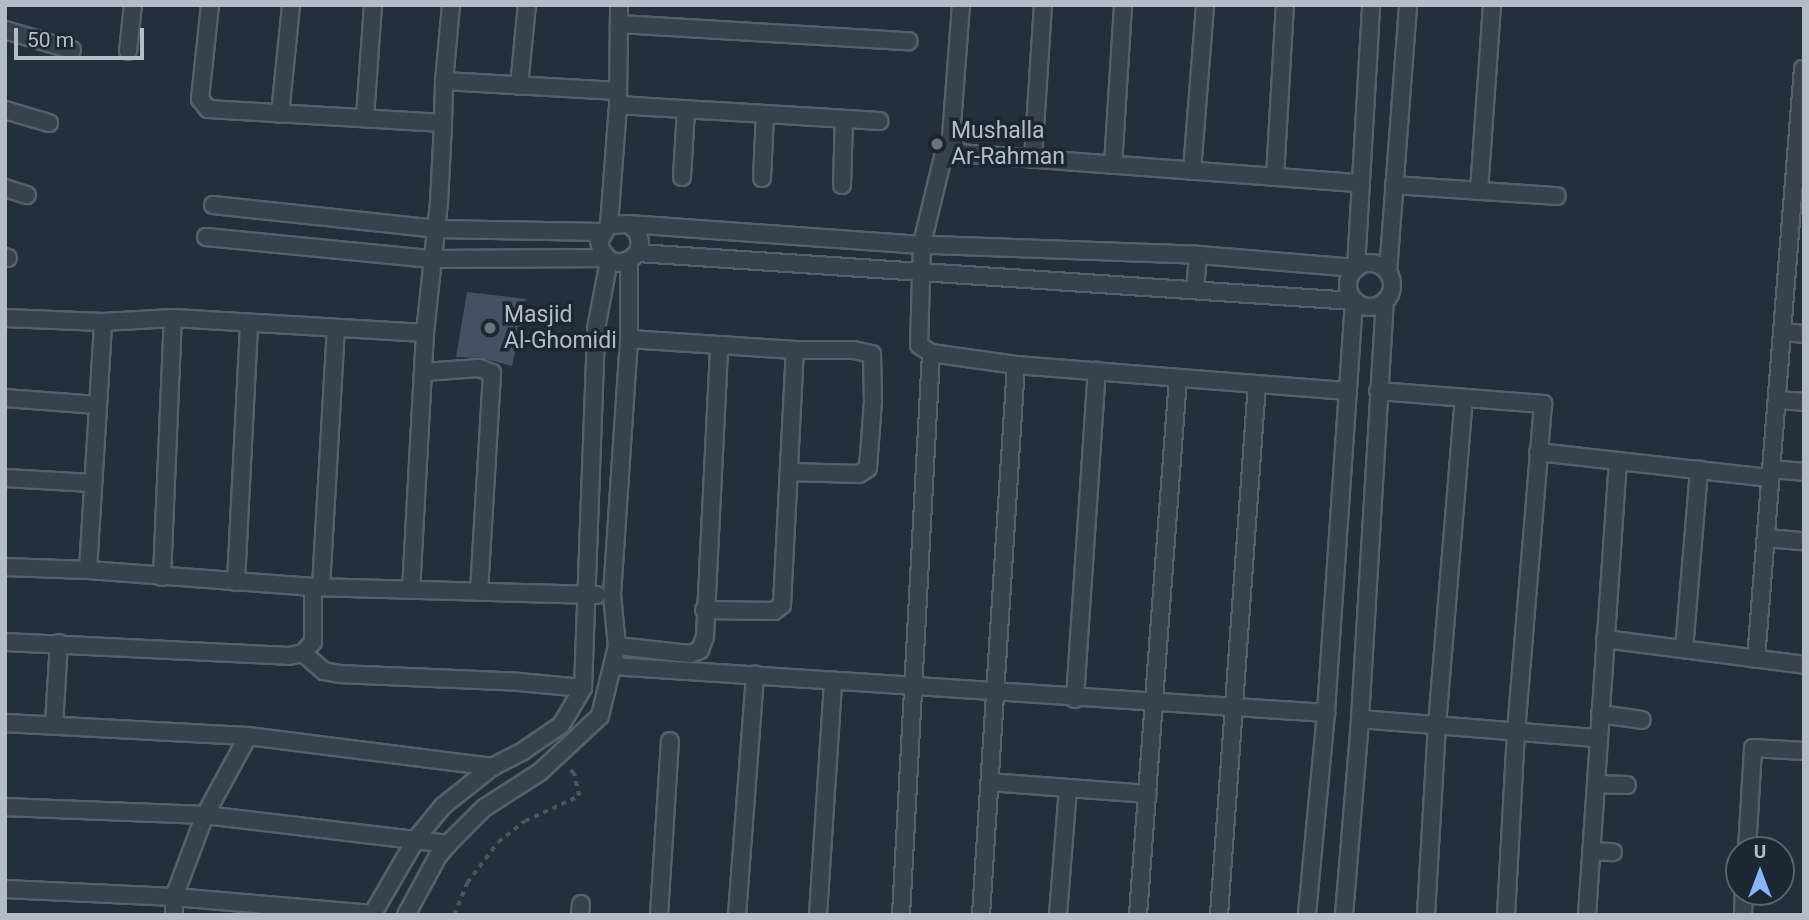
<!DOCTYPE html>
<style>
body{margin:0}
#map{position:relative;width:1809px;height:920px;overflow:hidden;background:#242f3e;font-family:Roboto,sans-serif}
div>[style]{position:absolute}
.building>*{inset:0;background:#455162}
.path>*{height:3.5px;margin-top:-1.75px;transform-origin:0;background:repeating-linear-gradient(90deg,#44595c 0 5px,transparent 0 10px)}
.roads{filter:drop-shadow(2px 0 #565f6c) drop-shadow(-2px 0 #565f6c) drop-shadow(0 2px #565f6c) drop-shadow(0 -2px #565f6c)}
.street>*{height:16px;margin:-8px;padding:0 8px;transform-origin:8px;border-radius:8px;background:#38414e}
.street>.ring{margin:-8px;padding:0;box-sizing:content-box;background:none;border:16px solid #38414e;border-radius:50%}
.dots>*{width:19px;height:19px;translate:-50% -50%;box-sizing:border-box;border:4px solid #1d2633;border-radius:50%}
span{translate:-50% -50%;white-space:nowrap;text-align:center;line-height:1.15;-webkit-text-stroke:7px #1d2633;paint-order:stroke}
.poi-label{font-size:23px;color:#b4bcc9}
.left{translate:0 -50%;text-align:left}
.frame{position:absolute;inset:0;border:7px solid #b4bcc9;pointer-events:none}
.north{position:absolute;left:1725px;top:836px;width:70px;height:70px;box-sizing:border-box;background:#1d2633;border:2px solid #59626f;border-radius:50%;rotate:0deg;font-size:19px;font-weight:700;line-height:28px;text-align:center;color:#b4bcc9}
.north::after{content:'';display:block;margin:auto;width:24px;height:32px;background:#8ab4f8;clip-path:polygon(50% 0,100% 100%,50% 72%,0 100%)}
.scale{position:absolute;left:14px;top:28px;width:130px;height:32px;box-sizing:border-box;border:4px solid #b4bcc9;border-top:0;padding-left:9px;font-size:21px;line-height:24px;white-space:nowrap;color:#b4bcc9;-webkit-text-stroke:5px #1d2633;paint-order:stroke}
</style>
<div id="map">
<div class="building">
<i style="clip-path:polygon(467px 292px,526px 299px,512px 366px,482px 358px,456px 357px)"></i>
</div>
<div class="path">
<i style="left:454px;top:915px;width:35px;rotate:-68deg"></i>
<i style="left:467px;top:883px;width:51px;rotate:-52.9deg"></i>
<i style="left:498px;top:842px;width:34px;rotate:-38deg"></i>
<i style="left:525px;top:821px;width:60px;rotate:-24.8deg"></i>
<i style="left:579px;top:796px;width:23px;rotate:-103deg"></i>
<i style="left:574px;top:774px;width:8px;rotate:-135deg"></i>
</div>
<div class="roads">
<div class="street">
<i style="left:210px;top:5px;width:95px;rotate:96.1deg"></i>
<i style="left:200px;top:99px;width:13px;rotate:51deg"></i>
<i style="left:208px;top:109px;width:235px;rotate:3.4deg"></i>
<i style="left:443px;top:123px;width:42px;rotate:-88.6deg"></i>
<i style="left:444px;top:81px;width:174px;rotate:3.3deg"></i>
<i style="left:961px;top:5px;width:132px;rotate:94.3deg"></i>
<i style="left:951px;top:137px;width:17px;rotate:66deg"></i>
<i style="left:958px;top:153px;width:403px;rotate:4.3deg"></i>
<i style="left:619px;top:24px;width:290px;rotate:3.4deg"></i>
<i style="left:5px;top:30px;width:70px;rotate:16.6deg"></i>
<i style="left:128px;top:51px;width:46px;rotate:-83.8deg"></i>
<i style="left:444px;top:81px;width:76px;rotate:-84.7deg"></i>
<i style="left:519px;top:86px;width:81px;rotate:-84.4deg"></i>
<i style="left:618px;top:105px;width:262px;rotate:3.5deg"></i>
<i style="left:5px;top:110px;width:46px;rotate:16.5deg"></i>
<i style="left:280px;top:114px;width:110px;rotate:-84.2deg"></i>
<i style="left:365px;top:117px;width:112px;rotate:-85.9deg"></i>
<i style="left:954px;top:147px;width:15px;rotate:138deg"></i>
<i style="left:943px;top:157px;width:89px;rotate:103.6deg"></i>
<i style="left:922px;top:244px;width:101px;rotate:91.7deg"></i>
<i style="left:919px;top:345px;width:14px;rotate:34deg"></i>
<i style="left:931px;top:353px;width:86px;rotate:8deg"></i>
<i style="left:1016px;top:365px;width:333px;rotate:4.5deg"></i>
<i style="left:1033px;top:159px;width:154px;rotate:-86.3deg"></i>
<i style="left:1113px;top:165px;width:160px;rotate:-86.4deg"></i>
<i style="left:1192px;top:171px;width:167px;rotate:-85.5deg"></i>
<i style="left:682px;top:177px;width:68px;rotate:-86.6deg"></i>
<i style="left:1275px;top:177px;width:172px;rotate:-86.7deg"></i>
<i style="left:762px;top:178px;width:64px;rotate:-87.3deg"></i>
<i style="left:842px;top:185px;width:66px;rotate:-88.3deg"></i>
<i style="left:1394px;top:185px;width:163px;rotate:3.9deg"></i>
<i style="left:5px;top:188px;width:23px;rotate:18deg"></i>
<i style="left:1479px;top:191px;width:186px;rotate:-86deg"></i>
<i style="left:213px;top:205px;width:225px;rotate:6.1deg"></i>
<i style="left:437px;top:229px;width:165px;rotate:1deg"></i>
<i style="left:628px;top:224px;width:277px;rotate:4.1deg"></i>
<i style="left:904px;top:244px;width:294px;rotate:2.1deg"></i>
<i style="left:1198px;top:255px;width:159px;rotate:4.7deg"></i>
<i style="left:1356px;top:268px;width:263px;rotate:-86.7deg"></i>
<i style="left:609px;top:225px;width:120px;rotate:-85.7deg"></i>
<i style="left:618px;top:105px;width:100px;rotate:-89.4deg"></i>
<i style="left:206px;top:237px;width:227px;rotate:5.6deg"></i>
<i style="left:432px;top:259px;width:174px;rotate:-0.3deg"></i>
<i style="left:638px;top:253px;width:718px;rotate:3.84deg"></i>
<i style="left:1354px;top:301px;width:413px;rotate:93.9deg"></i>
<i style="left:1326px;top:713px;width:203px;rotate:95.4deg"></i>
<i style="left:5px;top:257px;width:3px;rotate:18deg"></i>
<i class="ring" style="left:1348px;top:263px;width:28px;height:28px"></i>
<i style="left:1388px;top:272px;width:268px;rotate:-85.7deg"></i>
<i style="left:1195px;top:290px;width:35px;rotate:-85deg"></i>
<i style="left:5px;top:318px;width:98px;rotate:2.3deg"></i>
<i style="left:103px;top:322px;width:70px;rotate:-3.3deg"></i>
<i style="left:173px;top:318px;width:252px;rotate:3.4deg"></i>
<i style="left:425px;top:333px;width:256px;rotate:93.1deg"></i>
<i style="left:1782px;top:332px;width:22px;rotate:5deg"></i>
<i style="left:425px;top:333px;width:131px;rotate:-83.9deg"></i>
<i style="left:439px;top:203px;width:80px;rotate:-87.1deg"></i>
<i style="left:629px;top:339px;width:166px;rotate:3.8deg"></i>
<i style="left:795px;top:350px;width:58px"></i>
<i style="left:853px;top:350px;width:19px;rotate:12deg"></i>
<i style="left:872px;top:354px;width:47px;rotate:88.8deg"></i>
<i style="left:873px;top:401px;width:67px;rotate:94.3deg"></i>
<i style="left:868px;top:468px;width:11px;rotate:146deg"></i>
<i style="left:859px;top:474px;width:69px;rotate:-178.3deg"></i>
<i style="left:424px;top:372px;width:55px;rotate:-4.2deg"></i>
<i style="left:479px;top:368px;width:14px;rotate:21deg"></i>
<i style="left:492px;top:373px;width:219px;rotate:93.4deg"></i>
<i style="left:1378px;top:391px;width:166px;rotate:4.5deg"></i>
<i style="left:1543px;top:404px;width:328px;rotate:94.7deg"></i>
<i style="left:1516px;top:731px;width:184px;rotate:93.1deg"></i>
<i style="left:5px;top:398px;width:92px;rotate:4.4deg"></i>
<i style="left:1777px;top:400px;width:27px;rotate:4deg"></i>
<i style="left:1538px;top:452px;width:234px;rotate:6.4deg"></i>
<i style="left:1771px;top:469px;width:33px;rotate:5deg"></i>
<i style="left:5px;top:478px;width:87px;rotate:3.3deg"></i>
<i style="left:1766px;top:538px;width:38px;rotate:5deg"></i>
<i style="left:5px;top:567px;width:83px;rotate:2.1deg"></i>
<i style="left:88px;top:570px;width:226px;rotate:4.3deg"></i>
<i style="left:313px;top:587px;width:284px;rotate:1.6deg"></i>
<i style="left:88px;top:570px;width:248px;rotate:-86.5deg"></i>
<i style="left:162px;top:577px;width:259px;rotate:-87.6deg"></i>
<i style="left:236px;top:582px;width:259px;rotate:-87.1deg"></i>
<i style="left:321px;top:587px;width:259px;rotate:-86.7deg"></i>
<i style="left:704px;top:610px;width:70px;rotate:0.8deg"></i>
<i style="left:774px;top:611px;width:10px;rotate:-37deg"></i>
<i style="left:782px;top:605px;width:255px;rotate:-87.1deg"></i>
<i style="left:1605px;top:639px;width:201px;rotate:7.4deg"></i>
<i style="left:5px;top:642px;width:284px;rotate:2.8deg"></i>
<i style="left:289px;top:656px;width:14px;rotate:-12deg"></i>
<i style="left:303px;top:653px;width:15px;rotate:-48deg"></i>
<i style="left:313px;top:642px;width:55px;rotate:-90deg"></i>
<i style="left:617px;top:646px;width:73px;rotate:6.3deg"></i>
<i style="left:690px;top:654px;width:11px;rotate:-22deg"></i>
<i style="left:700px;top:650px;width:15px;rotate:-70deg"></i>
<i style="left:705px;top:636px;width:290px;rotate:-87.2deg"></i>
<i style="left:1684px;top:649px;width:180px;rotate:-85.2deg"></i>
<i style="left:303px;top:653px;width:28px;rotate:41deg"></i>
<i style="left:324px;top:671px;width:15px;rotate:11deg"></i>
<i style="left:339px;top:674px;width:180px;rotate:2.5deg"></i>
<i style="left:519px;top:682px;width:64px;rotate:5.4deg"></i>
<i style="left:1756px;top:659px;width:592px;rotate:-85.45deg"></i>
<i style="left:612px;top:666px;width:716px;rotate:3.77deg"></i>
<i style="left:1075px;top:699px;width:329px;rotate:-86.2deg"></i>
<i style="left:1600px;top:714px;width:42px;rotate:8.1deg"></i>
<i style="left:1360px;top:719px;width:239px;rotate:4.6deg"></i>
<i style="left:5px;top:723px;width:243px;rotate:3.1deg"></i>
<i style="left:248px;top:736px;width:246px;rotate:7.2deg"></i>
<i style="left:54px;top:724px;width:81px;rotate:-86.5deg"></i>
<i style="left:990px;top:782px;width:158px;rotate:4.3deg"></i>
<i style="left:1596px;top:784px;width:31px;rotate:2deg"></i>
<i style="left:5px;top:807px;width:200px;rotate:2.3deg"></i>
<i style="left:205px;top:815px;width:245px;rotate:6.8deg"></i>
<i style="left:1747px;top:850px;width:102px;rotate:-86.6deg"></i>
<i style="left:1753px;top:748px;width:51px;rotate:3.4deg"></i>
<i style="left:1591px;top:851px;width:22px;rotate:3deg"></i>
<i style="left:5px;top:889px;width:169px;rotate:2.7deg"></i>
<i style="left:174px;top:897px;width:199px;rotate:4.9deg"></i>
<i style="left:174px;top:915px;width:18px;rotate:-90deg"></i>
<i style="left:174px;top:897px;width:88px;rotate:-69.3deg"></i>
<i style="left:205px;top:815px;width:90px;rotate:-61.4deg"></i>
<i style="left:372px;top:915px;width:88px;rotate:-59.9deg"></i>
<i style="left:416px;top:839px;width:43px;rotate:-50.7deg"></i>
<i style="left:443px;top:806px;width:63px;rotate:-38.5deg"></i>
<i style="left:492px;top:767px;width:35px;rotate:-27deg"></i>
<i style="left:523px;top:751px;width:46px;rotate:-34.4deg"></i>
<i style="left:561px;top:725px;width:43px;rotate:-59.3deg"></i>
<i style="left:583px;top:688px;width:359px;rotate:-87.9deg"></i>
<i style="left:596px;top:329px;width:70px;rotate:-79.3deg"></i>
<i style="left:406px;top:915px;width:67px;rotate:-61.5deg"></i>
<i style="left:438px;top:856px;width:16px;rotate:-50deg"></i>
<i style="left:448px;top:844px;width:51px;rotate:-45deg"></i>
<i style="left:484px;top:808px;width:67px;rotate:-32.7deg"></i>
<i style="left:540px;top:772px;width:82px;rotate:-43deg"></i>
<i style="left:600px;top:716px;width:72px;rotate:-76.3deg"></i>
<i style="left:617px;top:646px;width:51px;rotate:-95.6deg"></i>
<i style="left:612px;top:595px;width:257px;rotate:-86.2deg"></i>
<i style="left:629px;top:339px;width:79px;rotate:-90deg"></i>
<i style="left:629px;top:260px;width:11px;rotate:-38deg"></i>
<i style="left:638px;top:253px;width:11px;rotate:-80deg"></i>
<i style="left:640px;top:242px;width:11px;rotate:-105deg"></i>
<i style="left:637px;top:231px;width:11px;rotate:-142deg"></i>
<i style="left:628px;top:224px;width:19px;rotate:177deg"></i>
<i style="left:609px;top:225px;width:19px;rotate:122deg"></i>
<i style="left:599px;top:241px;width:9px;rotate:77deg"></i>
<i style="left:601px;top:250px;width:13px;rotate:51deg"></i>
<i style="left:609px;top:260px;width:10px;rotate:17deg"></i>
<i style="left:619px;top:263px;width:10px;rotate:-17deg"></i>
<i style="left:580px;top:915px;width:11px;rotate:-85deg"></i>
<i style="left:659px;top:915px;width:174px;rotate:-86.4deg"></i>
<i style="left:737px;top:915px;width:241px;rotate:-85.7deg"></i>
<i style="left:818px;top:915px;width:235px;rotate:-86.3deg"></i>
<i style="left:901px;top:915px;width:563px;rotate:-86.94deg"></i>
<i style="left:981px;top:915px;width:551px;rotate:-86.36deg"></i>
<i style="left:1058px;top:915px;width:126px;rotate:-85.5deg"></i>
<i style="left:1138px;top:915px;width:538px;rotate:-85.74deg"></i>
<i style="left:1219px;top:915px;width:532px;rotate:-85.91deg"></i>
<i style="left:1344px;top:915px;width:197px;rotate:-85.3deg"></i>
<i style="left:1360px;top:719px;width:418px;rotate:-86.6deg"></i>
<i style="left:1426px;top:915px;width:190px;rotate:-86.7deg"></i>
<i style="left:1437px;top:725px;width:328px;rotate:-85.3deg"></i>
<i style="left:1587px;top:915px;width:455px;rotate:-86.1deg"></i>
<i style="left:1743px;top:915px;width:23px;rotate:-88deg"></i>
</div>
</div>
<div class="dots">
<i style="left:937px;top:144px;background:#6b7280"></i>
<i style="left:490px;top:328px;background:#6b7280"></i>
</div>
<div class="poi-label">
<span class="left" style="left:951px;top:144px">Mushalla<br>Ar-Rahman</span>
<span class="left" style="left:504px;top:328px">Masjid<br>Al-Ghomidi</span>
</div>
<div class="frame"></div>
<div class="north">U</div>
<div class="scale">50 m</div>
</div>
